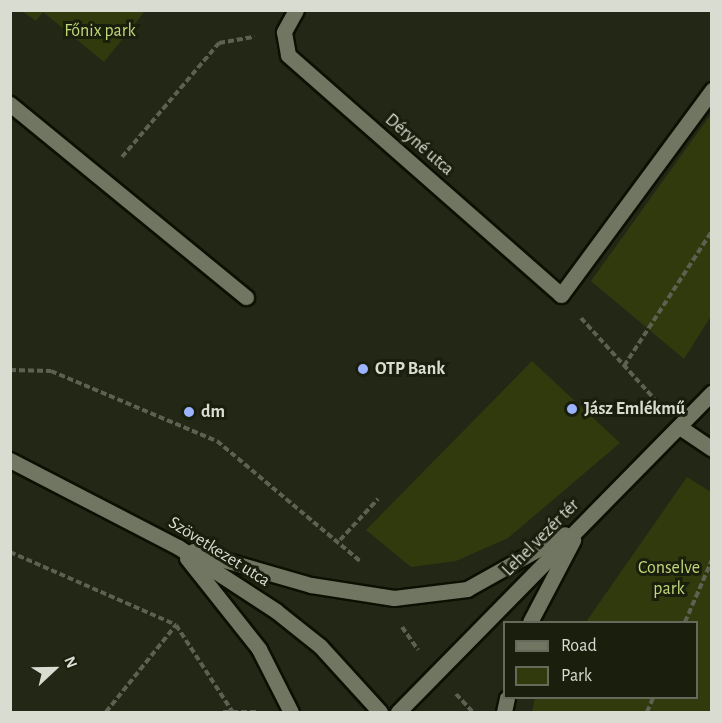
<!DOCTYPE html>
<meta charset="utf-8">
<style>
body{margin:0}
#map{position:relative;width:722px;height:723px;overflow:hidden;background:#232716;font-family:"Alegreya Sans",sans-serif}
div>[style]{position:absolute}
.green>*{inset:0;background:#313a0d}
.path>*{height:4px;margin-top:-2px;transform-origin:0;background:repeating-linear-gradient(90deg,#5d6152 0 6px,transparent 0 9px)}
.roads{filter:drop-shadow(2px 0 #0c1002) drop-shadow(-2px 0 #0c1002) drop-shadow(0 2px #0c1002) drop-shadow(0 -2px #0c1002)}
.service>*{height:15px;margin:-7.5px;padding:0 7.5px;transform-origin:7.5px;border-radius:7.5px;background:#717662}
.minor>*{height:15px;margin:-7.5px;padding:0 7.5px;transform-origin:7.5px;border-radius:7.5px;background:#717662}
.tertiary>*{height:15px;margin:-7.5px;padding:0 7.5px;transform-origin:7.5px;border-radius:7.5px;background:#717662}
.dots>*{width:16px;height:16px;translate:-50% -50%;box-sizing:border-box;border:3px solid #1a1e0c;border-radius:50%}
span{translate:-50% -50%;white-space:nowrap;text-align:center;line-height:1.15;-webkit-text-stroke:6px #1a1e0c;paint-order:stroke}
.park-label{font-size:18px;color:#c2d77b}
.street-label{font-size:18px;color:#d9dcd1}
.poi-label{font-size:18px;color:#d9dcd1;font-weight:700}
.left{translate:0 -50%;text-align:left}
.frame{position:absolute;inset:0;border:12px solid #d9dcd1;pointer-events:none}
.legend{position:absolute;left:503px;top:621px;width:195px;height:78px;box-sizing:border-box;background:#1a1e0c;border:2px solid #666a5b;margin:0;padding:8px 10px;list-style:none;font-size:18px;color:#d9dcd1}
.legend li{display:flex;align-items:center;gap:12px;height:30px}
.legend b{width:30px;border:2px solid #666a5b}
.north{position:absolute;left:24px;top:639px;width:60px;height:60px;-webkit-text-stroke:4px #1a1e0c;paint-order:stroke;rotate:68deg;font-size:16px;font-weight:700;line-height:24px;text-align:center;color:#d9dcd1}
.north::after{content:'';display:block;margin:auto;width:21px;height:27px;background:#d9dcd1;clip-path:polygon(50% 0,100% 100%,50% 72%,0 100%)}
</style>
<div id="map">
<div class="green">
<i style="clip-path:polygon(22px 11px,145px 11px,104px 62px,43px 12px,36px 21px)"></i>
<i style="clip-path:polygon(711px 114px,711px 316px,684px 359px,591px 281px)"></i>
<i style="clip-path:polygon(532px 361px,620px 443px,508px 538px,456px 561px,411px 567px,366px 530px)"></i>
<i style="clip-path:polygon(687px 477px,711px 492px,711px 712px,532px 712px,535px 698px,696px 698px,696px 622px,586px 622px)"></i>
</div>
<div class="path">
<i style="left:122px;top:157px;width:150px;rotate:-49.6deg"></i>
<i style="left:219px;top:43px;width:36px;rotate:-10deg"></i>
<i style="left:581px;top:318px;width:116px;rotate:47.8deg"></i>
<i style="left:624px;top:366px;width:161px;rotate:-56.9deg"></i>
<i style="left:10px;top:370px;width:41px;rotate:1.4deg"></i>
<i style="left:51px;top:371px;width:180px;rotate:22.9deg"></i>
<i style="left:217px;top:441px;width:188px;rotate:40deg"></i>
<i style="left:340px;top:540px;width:56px;rotate:-47.2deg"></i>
<i style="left:10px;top:552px;width:181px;rotate:23.7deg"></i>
<i style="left:176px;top:625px;width:103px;rotate:56.9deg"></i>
<i style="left:685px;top:622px;width:68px;rotate:-66.5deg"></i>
<i style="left:402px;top:627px;width:28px;rotate:55deg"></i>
<i style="left:456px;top:694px;width:25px;rotate:47deg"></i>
<i style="left:106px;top:712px;width:112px;rotate:-51.2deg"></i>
<i style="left:223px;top:712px;width:35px"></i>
<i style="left:647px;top:712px;width:15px;rotate:-67deg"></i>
</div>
<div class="roads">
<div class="service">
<i style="left:10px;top:104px;width:305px;rotate:39.3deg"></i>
<i style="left:561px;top:295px;width:255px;rotate:-53.6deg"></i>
</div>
<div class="minor">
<i style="left:296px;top:10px;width:25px;rotate:119deg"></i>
<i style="left:284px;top:32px;width:23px;rotate:80deg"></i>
<i style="left:288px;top:55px;width:363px;rotate:41.3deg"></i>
<i style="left:681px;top:428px;width:37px;rotate:34deg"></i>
</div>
<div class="tertiary">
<i style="left:10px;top:460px;width:189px;rotate:27.4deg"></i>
<i style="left:178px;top:547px;width:117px;rotate:33.1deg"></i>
<i style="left:276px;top:611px;width:56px;rotate:38.5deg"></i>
<i style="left:320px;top:646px;width:89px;rotate:47.7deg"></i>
<i style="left:193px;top:551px;width:123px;rotate:16.1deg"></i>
<i style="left:311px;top:585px;width:84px;rotate:8.9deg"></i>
<i style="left:394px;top:598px;width:74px;rotate:-7deg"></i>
<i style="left:467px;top:589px;width:112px;rotate:-29.3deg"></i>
<i style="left:187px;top:558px;width:116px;rotate:51.6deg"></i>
<i style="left:259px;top:649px;width:71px;rotate:63.1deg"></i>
<i style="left:530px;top:622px;width:93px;rotate:-62.3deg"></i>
<i style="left:398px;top:712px;width:448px;rotate:-45.5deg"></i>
<i style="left:504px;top:712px;width:14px;rotate:-78deg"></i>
</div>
</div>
<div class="dots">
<i style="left:363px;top:369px;background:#9cb4fd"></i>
<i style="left:572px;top:409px;background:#9cb4fd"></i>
<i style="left:189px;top:412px;background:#9cb4fd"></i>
</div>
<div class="park-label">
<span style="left:100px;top:31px">Főnix park</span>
<span style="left:669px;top:579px">Conselve<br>park</span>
</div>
<div class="street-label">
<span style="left:419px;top:145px;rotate:41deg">Déryné utca</span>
<span style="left:541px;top:538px;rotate:-45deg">Lehel vezér tér</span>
<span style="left:219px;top:552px;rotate:32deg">Szövetkezet utca</span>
</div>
<div class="poi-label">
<span class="left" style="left:375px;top:369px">OTP Bank</span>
<span class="left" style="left:584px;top:409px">Jász Emlékmű</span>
<span class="left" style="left:201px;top:412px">dm</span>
</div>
<div class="frame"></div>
<ul class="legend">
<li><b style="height:8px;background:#717662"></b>Road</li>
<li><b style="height:16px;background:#313a0d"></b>Park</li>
</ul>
<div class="north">N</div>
</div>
